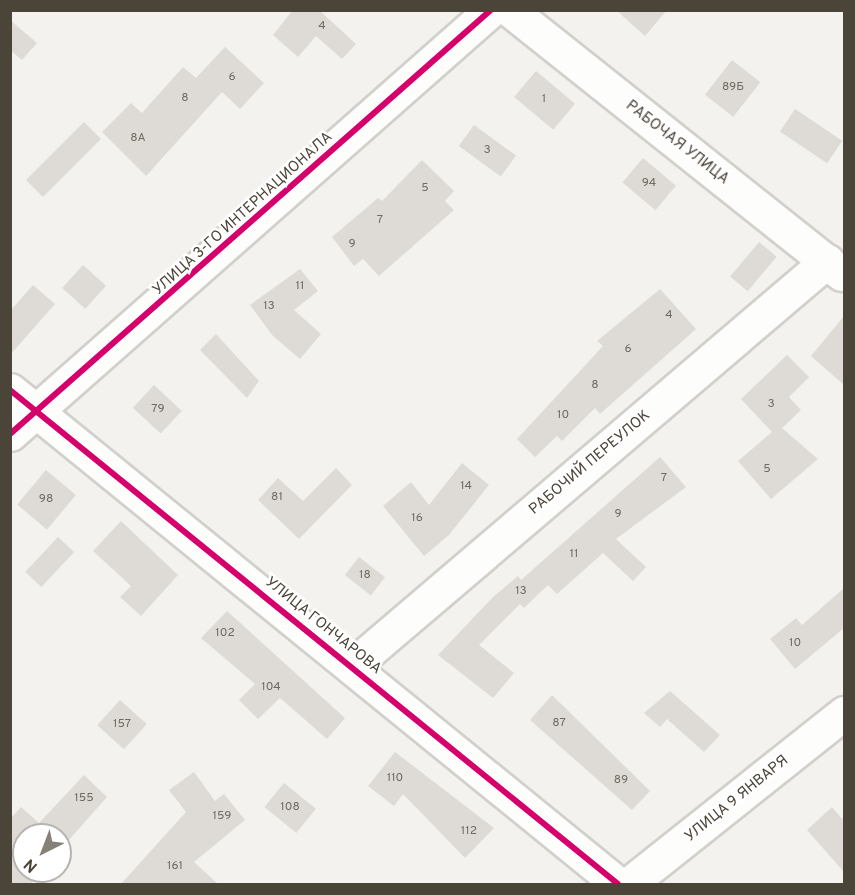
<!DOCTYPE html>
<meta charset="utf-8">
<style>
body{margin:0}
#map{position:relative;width:855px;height:895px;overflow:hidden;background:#f4f2ee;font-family:Overpass,sans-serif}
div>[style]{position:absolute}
.building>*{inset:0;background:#dedbd6;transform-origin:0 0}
.roads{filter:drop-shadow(2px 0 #d2d0cb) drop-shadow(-2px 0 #d2d0cb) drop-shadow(0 2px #d2d0cb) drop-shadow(0 -2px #d2d0cb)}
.minor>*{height:33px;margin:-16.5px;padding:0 16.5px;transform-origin:16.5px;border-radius:16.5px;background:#fdfdfc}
.cycleway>*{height:6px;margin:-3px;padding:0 3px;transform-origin:3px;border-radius:3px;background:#d6006c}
span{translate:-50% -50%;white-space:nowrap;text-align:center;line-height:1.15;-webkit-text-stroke:5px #fff;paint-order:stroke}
.number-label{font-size:12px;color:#706a61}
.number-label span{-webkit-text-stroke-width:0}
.street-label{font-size:15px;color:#4b4439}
.frame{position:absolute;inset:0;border:12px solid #4b4439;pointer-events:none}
.north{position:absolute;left:12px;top:823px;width:60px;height:60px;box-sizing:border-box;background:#fff;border:2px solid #b7b4b0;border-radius:50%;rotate:222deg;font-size:16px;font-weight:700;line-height:24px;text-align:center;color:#4b4439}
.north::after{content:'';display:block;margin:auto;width:21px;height:27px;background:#868178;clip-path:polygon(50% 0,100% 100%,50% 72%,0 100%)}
</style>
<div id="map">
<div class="building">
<i style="clip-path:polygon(293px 10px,319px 10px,356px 44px,342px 59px,316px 36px,298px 57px,273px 35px)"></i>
<i style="clip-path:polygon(616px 10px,667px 10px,645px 36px)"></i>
<i style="clip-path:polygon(10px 20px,37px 43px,22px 60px,10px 50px)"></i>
<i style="clip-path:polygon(225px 47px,264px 83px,240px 109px,222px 92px,146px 176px,102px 132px,131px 103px,142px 113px,183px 67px,196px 78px)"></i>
<i style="left:732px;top:60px;width:36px;height:44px;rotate:38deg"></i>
<i style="left:536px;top:71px;width:51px;height:34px;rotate:40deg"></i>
<i style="left:795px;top:109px;width:57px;height:27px;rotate:34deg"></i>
<i style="left:84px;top:122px;width:24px;height:82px;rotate:45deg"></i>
<i style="left:474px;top:125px;width:52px;height:26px;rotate:36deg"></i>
<i style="left:643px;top:158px;width:43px;height:32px;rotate:40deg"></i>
<i style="clip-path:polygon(422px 160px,454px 191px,445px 201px,454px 210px,379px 276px,363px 259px,354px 266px,332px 237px,378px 198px,382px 201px)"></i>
<i style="left:759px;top:242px;width:23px;height:45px;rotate:40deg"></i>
<i style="left:83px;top:265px;width:31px;height:31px;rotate:42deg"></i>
<i style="clip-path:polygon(300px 269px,318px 291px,294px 310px,321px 334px,300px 359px,273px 336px,250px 305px)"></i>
<i style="clip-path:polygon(33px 285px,55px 304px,10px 355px,10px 311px)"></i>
<i style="clip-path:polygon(660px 289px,696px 329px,600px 414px,595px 408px,562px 441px,557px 436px,535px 457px,517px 439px,603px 346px,597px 341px)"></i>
<i style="clip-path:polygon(844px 316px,844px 385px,811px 356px)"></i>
<i style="clip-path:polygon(216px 334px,259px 381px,247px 398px,200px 350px)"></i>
<i style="clip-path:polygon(787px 355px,809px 377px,789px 397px,801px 410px,782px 428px,818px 459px,771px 499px,738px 461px,772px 432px,741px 399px)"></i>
<i style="left:154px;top:385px;width:38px;height:31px;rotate:43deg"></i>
<i style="clip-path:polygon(660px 457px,686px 487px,616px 539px,646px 567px,633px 581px,603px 553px,557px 594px,548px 585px,524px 608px,520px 604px,479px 645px,514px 673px,493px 698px,438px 655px,493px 597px,518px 576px,521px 580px)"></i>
<i style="clip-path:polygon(462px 463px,489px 485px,449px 535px,424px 556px,383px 506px,411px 482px,429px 505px)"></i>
<i style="clip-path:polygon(336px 468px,352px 485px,299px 539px,258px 500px,278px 478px,303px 501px)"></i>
<i style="left:46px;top:470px;width:39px;height:45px;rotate:40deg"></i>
<i style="clip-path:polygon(121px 521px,178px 575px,141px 616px,120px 597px,131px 586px,93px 551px)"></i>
<i style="left:58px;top:537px;width:22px;height:48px;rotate:43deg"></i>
<i style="left:359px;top:557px;width:33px;height:23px;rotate:38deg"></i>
<i style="clip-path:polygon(844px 588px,844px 628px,795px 669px,770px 639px,796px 618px,802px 625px)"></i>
<i style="clip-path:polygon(227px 611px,345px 718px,327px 739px,280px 698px,258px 719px,239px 700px,255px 684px,201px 638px)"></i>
<i style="clip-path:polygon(670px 691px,720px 735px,704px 752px,667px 719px,660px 727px,644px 713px)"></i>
<i style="clip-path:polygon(552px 695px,650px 791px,632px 810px,530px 720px)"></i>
<i style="left:120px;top:700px;width:36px;height:34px;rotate:42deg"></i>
<i style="clip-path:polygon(395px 752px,494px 828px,465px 858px,403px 794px,394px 806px,368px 786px)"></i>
<i style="clip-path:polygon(194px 772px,215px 801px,224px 794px,245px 820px,194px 862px,219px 885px,120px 885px,186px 812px,169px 790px)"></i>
<i style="clip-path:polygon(84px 775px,107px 797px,60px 850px,60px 835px,24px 835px,24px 871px,42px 871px,30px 885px,10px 885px,10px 819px,21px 807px,39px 823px)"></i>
<i style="left:284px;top:783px;width:41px;height:31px;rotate:39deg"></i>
<i style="clip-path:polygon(832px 807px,844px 821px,844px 872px,807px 830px)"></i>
</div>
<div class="roads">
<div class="minor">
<i style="left:510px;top:10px;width:424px;rotate:38.5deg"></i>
<i style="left:10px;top:390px;width:783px;rotate:39.09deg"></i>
<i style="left:10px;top:434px;width:641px;rotate:-41.4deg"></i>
<i style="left:353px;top:665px;width:623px;rotate:-40.44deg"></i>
<i style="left:629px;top:884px;width:275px;rotate:-38.5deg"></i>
</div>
</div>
<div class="cycleway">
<i style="left:10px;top:390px;width:783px;rotate:39.09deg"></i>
<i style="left:10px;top:434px;width:641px;rotate:-41.4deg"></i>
</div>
<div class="number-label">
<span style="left:322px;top:27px">4</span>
<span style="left:232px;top:78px">6</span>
<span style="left:733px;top:88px">89Б</span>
<span style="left:185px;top:99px">8</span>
<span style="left:544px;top:100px">1</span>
<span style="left:138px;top:139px">8А</span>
<span style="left:487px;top:151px">3</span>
<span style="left:649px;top:184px">94</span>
<span style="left:425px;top:189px">5</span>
<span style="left:380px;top:221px">7</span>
<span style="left:352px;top:245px">9</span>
<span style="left:300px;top:287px">11</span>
<span style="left:269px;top:307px">13</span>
<span style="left:669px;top:316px">4</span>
<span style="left:628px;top:350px">6</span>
<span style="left:595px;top:386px">8</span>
<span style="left:771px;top:405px">3</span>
<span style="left:158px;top:410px">79</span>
<span style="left:563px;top:416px">10</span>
<span style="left:767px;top:470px">5</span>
<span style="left:664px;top:479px">7</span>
<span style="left:466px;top:487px">14</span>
<span style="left:277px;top:498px">81</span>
<span style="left:46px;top:500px">98</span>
<span style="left:618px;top:515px">9</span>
<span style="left:417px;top:519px">16</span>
<span style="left:574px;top:555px">11</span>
<span style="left:365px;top:576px">18</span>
<span style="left:521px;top:592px">13</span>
<span style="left:225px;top:634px">102</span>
<span style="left:795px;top:644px">10</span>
<span style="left:271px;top:688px">104</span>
<span style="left:559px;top:724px">87</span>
<span style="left:122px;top:725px">157</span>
<span style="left:395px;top:779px">110</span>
<span style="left:621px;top:781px">89</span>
<span style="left:84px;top:799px">155</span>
<span style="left:290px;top:808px">108</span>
<span style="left:222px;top:817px">159</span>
<span style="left:469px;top:832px">112</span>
<span style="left:175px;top:867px">161</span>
</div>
<div class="street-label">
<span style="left:677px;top:143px;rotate:38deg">РАБОЧАЯ УЛИЦА</span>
<span style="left:243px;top:214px;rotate:-42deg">УЛИЦА 3-ГО ИНТЕРНАЦИОНАЛА</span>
<span style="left:590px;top:463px;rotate:-40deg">РАБОЧИЙ ПЕРЕУЛОК</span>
<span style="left:323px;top:626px;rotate:39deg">УЛИЦА ГОНЧАРОВА</span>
<span style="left:737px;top:799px;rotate:-39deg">УЛИЦА 9 ЯНВАРЯ</span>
</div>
<div class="frame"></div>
<div class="north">N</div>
</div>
